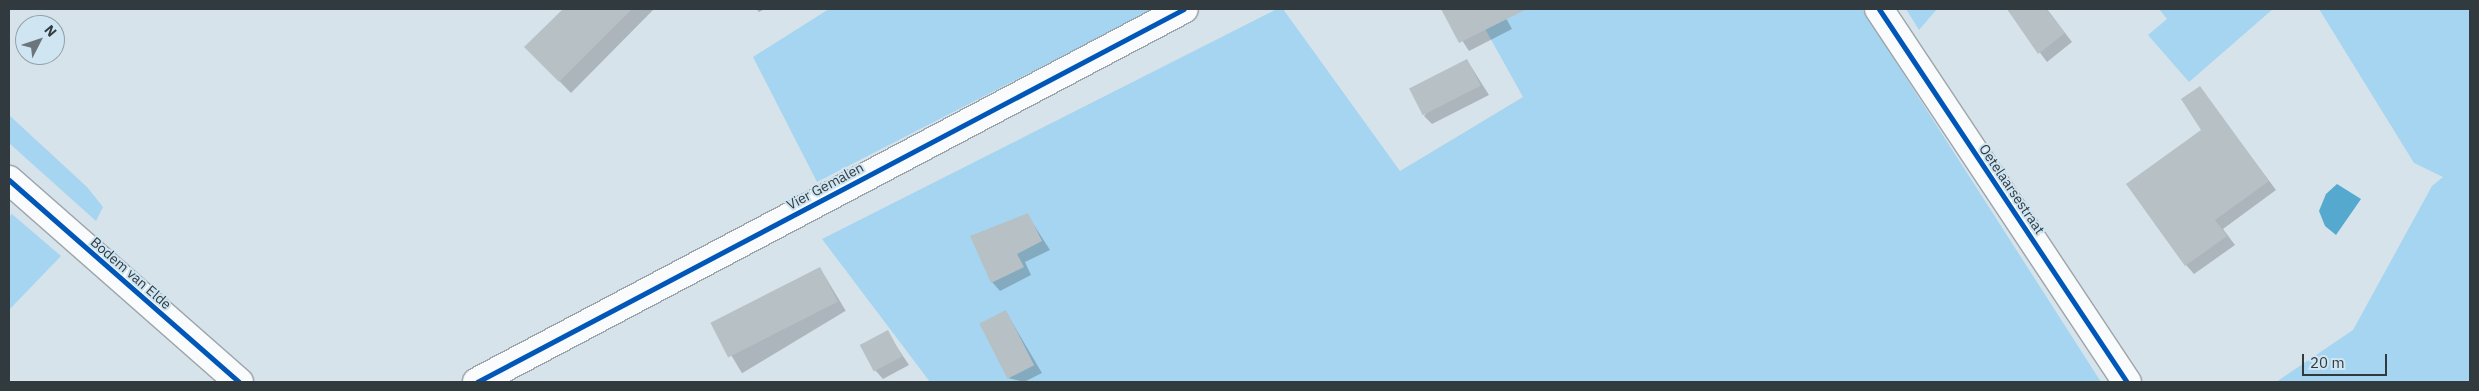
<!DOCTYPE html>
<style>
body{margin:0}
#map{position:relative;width:2479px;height:391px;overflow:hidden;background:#d7e3ea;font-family:"IBM Plex Sans",sans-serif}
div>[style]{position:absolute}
.green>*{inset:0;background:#a6d5f1}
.water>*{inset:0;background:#55a9cf}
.shadow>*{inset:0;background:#0003;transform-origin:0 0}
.building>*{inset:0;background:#b7c0c5;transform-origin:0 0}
.roads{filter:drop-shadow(1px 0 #9ca5ab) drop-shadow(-1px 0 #9ca5ab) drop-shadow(0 1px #9ca5ab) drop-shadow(0 -1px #9ca5ab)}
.street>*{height:28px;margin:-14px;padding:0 14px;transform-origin:14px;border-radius:14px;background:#f9fbfc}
.cycleway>*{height:5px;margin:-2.5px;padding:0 2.5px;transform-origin:2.5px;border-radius:2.5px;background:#0057b8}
span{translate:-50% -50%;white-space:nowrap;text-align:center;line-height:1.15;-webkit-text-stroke:4px #cfe5f2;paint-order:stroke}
.street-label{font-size:14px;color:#313a3f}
.frame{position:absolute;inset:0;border:10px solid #313a3f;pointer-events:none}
.north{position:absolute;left:15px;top:15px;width:50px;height:50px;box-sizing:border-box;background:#cfe5f2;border:1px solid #90a1aa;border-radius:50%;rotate:49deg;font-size:14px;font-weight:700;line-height:20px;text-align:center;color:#313a3f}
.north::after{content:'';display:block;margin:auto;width:18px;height:22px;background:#6b757b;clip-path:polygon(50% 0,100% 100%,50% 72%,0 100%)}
.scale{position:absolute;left:2302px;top:354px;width:85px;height:22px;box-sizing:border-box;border:2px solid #313a3f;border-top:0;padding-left:6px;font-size:15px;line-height:18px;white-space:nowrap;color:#313a3f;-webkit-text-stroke:4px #cfe5f2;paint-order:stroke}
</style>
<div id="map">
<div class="green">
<i style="clip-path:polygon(829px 9px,1154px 9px,817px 182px,753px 57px)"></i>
<i style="clip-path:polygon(1277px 9px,1283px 9px,1400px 171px,1523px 97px,1474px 9px,1862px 9px,2101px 382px,930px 382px,822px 239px)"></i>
<i style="clip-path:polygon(1906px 9px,1937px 9px,1919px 30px)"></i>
<i style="clip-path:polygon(2159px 9px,2273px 9px,2189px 82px,2148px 35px,2167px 19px)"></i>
<i style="clip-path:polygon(2319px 9px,2470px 9px,2470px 382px,2276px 382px,2353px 330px,2432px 186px,2443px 177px,2414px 163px)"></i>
<i style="clip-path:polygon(9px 115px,87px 187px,103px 207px,96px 221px,9px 143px)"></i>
<i style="clip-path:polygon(12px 214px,61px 256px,9px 310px,9px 217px)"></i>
</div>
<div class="water">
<i style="clip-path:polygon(2337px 184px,2361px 199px,2336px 235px,2325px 226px,2319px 211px,2326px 194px)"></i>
</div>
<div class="shadow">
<i style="clip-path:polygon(564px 9px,654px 9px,571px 93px,526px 47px)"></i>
<i style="clip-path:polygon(756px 9px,765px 9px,759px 12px)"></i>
<i style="clip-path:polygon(1455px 9px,1501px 9px,1512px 29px,1469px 51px,1445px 14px)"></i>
<i style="clip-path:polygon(2007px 9px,2047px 9px,2072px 42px,2047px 62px)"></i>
<i style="clip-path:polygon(1467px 60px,1489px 95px,1432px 124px,1424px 116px)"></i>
<i style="clip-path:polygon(2200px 88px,2276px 190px,2223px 229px,2235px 245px,2194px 274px,2186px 265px,2203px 131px)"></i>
<i style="clip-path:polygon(1027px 214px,1050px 250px,1025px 262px,1031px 275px,1000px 291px,992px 282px)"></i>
<i style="left:820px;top:268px;width:50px;height:121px;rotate:59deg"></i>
<i style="clip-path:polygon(1006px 312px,1042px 373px,1024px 382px,1008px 378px,981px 324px)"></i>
<i style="clip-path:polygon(887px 332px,909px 365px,883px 379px,875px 370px)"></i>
</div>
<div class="building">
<i style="clip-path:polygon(563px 9px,632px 9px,559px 82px,524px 47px)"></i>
<i style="clip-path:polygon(1441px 9px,1527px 9px,1459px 43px)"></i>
<i style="clip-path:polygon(2007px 9px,2046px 9px,2065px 33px,2038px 54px)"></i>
<i style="left:1467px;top:59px;width:30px;height:65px;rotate:63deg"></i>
<i style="clip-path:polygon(2200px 86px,2269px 181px,2215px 220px,2227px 236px,2185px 266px,2126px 184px,2201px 130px,2181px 99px)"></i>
<i style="clip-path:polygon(1028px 213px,1042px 241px,1017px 254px,1024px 267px,991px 283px,970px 236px)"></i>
<i style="left:820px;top:267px;width:39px;height:123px;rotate:63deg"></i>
<i style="left:1006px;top:310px;width:62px;height:30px;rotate:63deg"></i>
<i style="left:888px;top:330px;width:30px;height:32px;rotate:62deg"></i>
</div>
<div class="roads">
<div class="street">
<i style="left:1879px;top:9px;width:448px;rotate:56.4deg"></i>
<i style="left:9px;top:180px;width:306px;rotate:41.3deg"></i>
<i style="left:477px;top:382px;width:799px;rotate:-27.82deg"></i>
</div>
</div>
<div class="cycleway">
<i style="left:1879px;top:9px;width:448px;rotate:56.4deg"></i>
<i style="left:9px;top:180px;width:306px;rotate:41.3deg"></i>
<i style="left:477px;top:382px;width:799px;rotate:-27.82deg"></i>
</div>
<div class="street-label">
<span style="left:825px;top:186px;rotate:-28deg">Vier Gemalen</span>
<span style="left:2012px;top:189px;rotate:56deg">Oetelaarsestraat</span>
<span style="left:131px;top:273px;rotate:41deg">Bodem van Elde</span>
</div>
<div class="frame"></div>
<div class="north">N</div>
<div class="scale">20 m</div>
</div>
